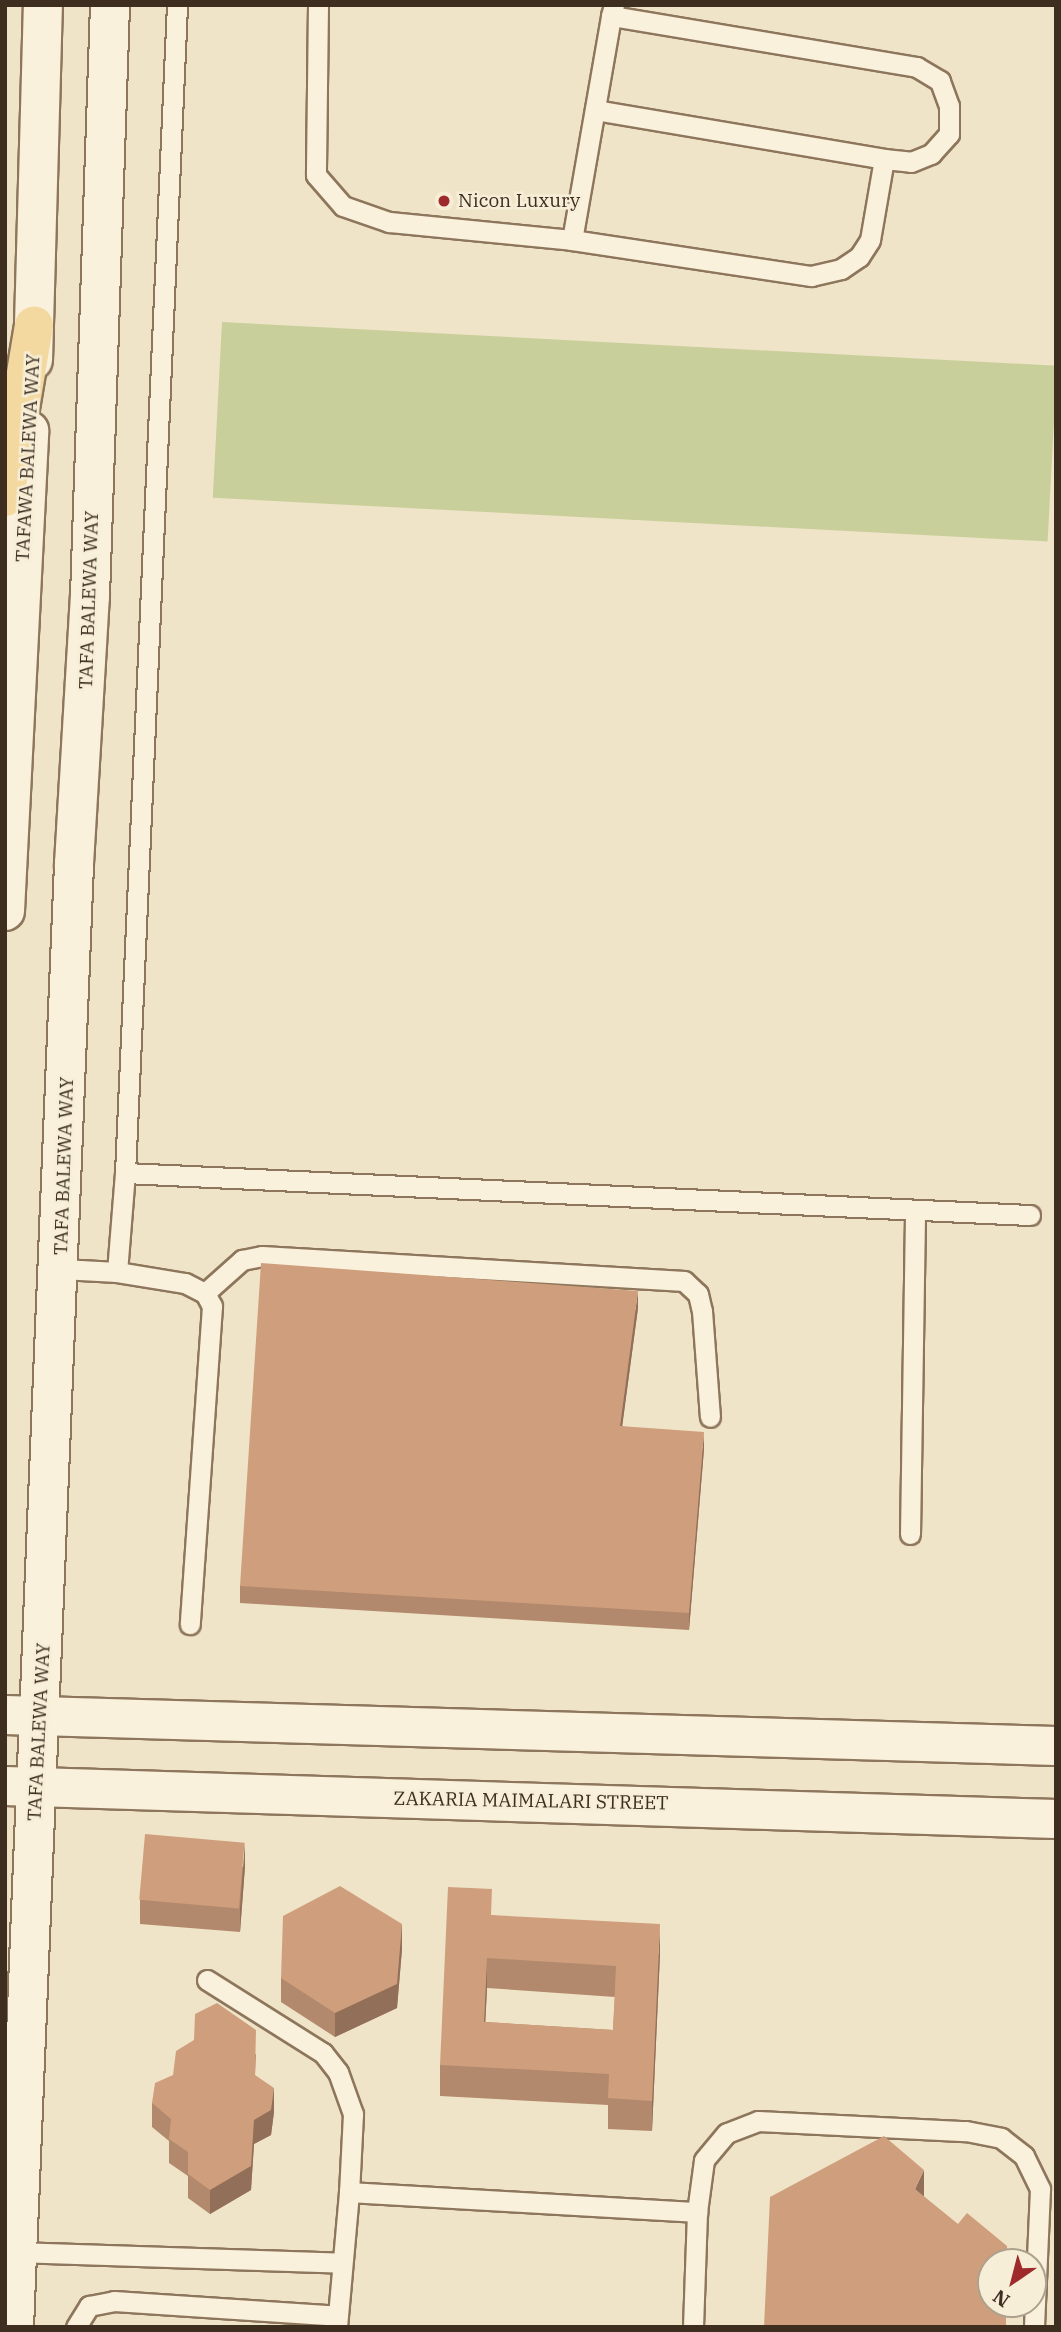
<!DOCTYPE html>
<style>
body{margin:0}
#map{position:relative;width:1061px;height:2332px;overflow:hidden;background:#f0e4c8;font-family:"IBM Plex Serif",serif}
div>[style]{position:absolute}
.green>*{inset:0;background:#c9cf9b;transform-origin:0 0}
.roads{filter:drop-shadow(2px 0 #8d765c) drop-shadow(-2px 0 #8d765c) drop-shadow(0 2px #8d765c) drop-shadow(0 -2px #8d765c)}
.lane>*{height:19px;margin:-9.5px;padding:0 9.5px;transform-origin:9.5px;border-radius:9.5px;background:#faf1dc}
.secondary>*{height:38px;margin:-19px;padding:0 19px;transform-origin:19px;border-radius:19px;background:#faf1dc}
.primary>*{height:38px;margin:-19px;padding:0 19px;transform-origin:19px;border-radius:19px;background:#f3d9a0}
.wall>*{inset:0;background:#b2896c}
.shaded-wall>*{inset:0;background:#916f58}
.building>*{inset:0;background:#cf9f7d;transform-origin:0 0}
.dots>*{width:19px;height:19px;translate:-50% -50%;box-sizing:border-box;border:4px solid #f7eed8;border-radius:50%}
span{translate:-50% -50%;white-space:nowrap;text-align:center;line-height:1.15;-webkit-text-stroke:5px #f7eed8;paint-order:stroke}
.poi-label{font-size:19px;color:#3d2e20}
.left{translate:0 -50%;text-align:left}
.street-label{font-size:19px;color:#3d2e20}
.frame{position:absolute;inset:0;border:7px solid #3d2e20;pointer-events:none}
.north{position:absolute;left:977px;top:2248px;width:70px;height:70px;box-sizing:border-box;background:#f7eed8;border:2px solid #ada18e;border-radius:50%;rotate:215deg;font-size:19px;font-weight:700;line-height:28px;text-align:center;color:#3d2e20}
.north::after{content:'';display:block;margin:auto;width:24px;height:32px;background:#9e2a2b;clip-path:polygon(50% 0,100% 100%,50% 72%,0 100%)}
</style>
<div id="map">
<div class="green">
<i style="left:222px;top:322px;width:836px;height:176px;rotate:3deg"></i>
</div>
<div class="roads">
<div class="lane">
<i style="left:318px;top:5px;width:170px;rotate:90.7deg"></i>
<i style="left:316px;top:175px;width:41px;rotate:48.9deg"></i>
<i style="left:343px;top:206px;width:49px;rotate:19.2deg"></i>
<i style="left:389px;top:222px;width:184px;rotate:5.6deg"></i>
<i style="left:572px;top:240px;width:242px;rotate:8.6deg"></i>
<i style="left:811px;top:276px;width:31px;rotate:-13deg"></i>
<i style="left:841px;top:269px;width:22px;rotate:-34deg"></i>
<i style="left:859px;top:257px;width:20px;rotate:-57deg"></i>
<i style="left:870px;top:240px;width:82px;rotate:-80.2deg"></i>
<i style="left:884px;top:159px;width:27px;rotate:6deg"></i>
<i style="left:911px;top:162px;width:22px;rotate:-22deg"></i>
<i style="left:931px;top:154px;width:27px;rotate:-48deg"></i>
<i style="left:949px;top:134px;width:28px;rotate:-90deg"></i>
<i style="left:949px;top:106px;width:27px;rotate:-110deg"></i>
<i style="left:940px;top:81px;width:27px;rotate:-149deg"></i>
<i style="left:917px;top:67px;width:310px;rotate:-170.5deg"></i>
<i style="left:611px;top:16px;width:11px;rotate:-75deg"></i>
<i style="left:595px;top:110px;width:293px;rotate:9.6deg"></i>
<i style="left:572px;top:240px;width:227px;rotate:-80.1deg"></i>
<i style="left:125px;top:1173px;width:1169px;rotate:-87.45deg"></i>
<i style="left:61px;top:1269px;width:56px;rotate:3.1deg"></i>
<i style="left:117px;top:1272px;width:99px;rotate:-85.4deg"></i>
<i style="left:125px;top:1173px;width:906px;rotate:2.66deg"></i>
<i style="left:117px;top:1272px;width:69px;rotate:9.2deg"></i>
<i style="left:185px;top:1283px;width:22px;rotate:27deg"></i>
<i style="left:205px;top:1293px;width:15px;rotate:62deg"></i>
<i style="left:212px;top:1306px;width:319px;rotate:94deg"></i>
<i style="left:205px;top:1293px;width:50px;rotate:-41.7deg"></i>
<i style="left:242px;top:1260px;width:20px;rotate:-11deg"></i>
<i style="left:262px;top:1256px;width:423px;rotate:3.4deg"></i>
<i style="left:684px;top:1281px;width:19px;rotate:43deg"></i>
<i style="left:698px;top:1294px;width:17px;rotate:77deg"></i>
<i style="left:702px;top:1311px;width:106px;rotate:85.7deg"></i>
<i style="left:910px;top:1534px;width:322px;rotate:-89.1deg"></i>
<i style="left:207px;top:1980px;width:137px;rotate:32.2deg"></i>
<i style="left:323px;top:2053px;width:24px;rotate:52deg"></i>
<i style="left:338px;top:2072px;width:45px;rotate:70.3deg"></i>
<i style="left:353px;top:2114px;width:78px;rotate:92.9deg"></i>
<i style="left:17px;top:2252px;width:324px;rotate:1.9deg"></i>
<i style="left:76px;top:2327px;width:25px;rotate:-58deg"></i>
<i style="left:89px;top:2306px;width:25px;rotate:-11deg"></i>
<i style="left:114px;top:2301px;width:224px;rotate:3.8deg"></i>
<i style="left:337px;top:2327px;width:136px;rotate:-84.9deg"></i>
<i style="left:349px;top:2192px;width:349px;rotate:3.3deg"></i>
<i style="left:693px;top:2327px;width:115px;rotate:-88deg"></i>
<i style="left:697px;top:2212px;width:52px;rotate:-82.3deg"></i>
<i style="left:704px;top:2160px;width:35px;rotate:-50deg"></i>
<i style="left:727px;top:2133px;width:33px;rotate:-21deg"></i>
<i style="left:758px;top:2121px;width:208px;rotate:2.8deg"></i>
<i style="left:966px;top:2131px;width:36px;rotate:11deg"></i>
<i style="left:1001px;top:2138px;width:29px;rotate:38deg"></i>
<i style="left:1024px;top:2156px;width:37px;rotate:64deg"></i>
<i style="left:1040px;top:2189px;width:138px;rotate:92.5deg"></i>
</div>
<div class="secondary">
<i style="left:33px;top:360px;width:355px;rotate:-88.4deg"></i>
<i style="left:5px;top:911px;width:481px;rotate:-87.1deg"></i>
<i style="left:5px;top:1715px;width:1051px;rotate:1.69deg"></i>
<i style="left:5px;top:1786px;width:1052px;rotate:1.8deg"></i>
<i style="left:14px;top:2327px;width:1464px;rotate:-87.65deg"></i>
<i style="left:74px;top:864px;width:268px;rotate:-86.6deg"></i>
<i style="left:90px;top:596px;width:591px;rotate:-88.06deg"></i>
</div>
<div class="primary">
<i style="left:5px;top:497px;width:174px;rotate:-80.4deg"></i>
</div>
</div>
<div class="wall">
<i style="clip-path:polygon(638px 1308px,622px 1426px,704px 1449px,689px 1630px,240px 1603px,240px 1586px)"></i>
<i style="clip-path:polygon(245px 1866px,240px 1932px,140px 1924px,140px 1900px)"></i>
<i style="clip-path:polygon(evenodd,492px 1915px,660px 1954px,652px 2131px,608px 2129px,608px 2105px,440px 2096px,440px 2065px,492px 1915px,487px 1988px,615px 1997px,613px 2030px,485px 2022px,487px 1988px)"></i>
<i style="clip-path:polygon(402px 1949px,397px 2008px,335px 2037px,281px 2002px,281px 1978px)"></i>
<i style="clip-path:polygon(256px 2054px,255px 2075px,274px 2112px,271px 2135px,254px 2144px,251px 2190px,210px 2214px,188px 2198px,188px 2176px,169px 2163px,169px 2141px,152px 2127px,152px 2103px)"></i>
</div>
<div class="shaded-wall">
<i style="clip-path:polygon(638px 1291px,638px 1308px,620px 1443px,620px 1426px)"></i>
<i style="clip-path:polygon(704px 1432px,704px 1449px,689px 1630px,689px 1613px)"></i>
<i style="clip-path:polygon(245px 1842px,245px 1866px,240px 1932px,240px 1908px)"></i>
<i style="clip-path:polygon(402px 1924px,402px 1949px,397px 2008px,335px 2037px,335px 2013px)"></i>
<i style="clip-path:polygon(660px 1924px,660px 1954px,652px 2131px,652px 2101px)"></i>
<i style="clip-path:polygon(487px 1958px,487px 1988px,484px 2053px,484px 2022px)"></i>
<i style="clip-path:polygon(274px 2088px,274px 2112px,271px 2135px,254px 2144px,251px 2190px,210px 2214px,210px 2190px)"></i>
<i style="clip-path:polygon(924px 2170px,924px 2201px,915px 2189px)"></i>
</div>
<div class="building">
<i style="clip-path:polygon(261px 1263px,638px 1291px,620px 1426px,704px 1432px,689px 1613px,240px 1586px)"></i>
<i style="left:145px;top:1834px;width:100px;height:66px;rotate:5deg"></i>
<i style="clip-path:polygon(340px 1886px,402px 1924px,397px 1984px,335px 2013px,281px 1978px,283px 1916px)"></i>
<i style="clip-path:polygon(evenodd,448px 1887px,492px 1889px,491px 1915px,660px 1924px,652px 2101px,608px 2098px,609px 2074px,440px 2065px,448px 1887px,487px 1958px,616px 1966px,613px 2030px,484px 2022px,487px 1958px)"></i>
<i style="clip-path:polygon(217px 2003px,256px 2030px,255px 2075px,274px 2088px,271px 2110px,254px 2120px,251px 2166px,210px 2190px,188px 2174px,188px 2152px,169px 2139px,171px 2119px,152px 2103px,155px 2083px,173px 2075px,176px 2051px,194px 2040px,195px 2014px)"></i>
<i style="clip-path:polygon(884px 2136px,924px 2170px,915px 2189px,958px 2224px,967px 2213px,1007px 2246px,1007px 2262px,991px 2262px,991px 2304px,1006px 2304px,1006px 2327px,764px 2327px,770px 2197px)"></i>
</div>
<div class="dots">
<i style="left:444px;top:201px;background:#9e2a2b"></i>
</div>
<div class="poi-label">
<span class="left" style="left:458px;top:201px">Nicon Luxury</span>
</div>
<div class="street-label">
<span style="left:28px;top:458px;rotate:-87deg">TAFAWA BALEWA WAY</span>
<span style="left:89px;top:600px;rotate:-88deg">TAFA BALEWA WAY</span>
<span style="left:64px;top:1166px;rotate:-88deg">TAFA BALEWA WAY</span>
<span style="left:39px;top:1732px;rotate:-87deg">TAFA BALEWA WAY</span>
<span style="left:531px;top:1801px;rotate:1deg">ZAKARIA MAIMALARI STREET</span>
</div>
<div class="frame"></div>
<div class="north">N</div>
</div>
